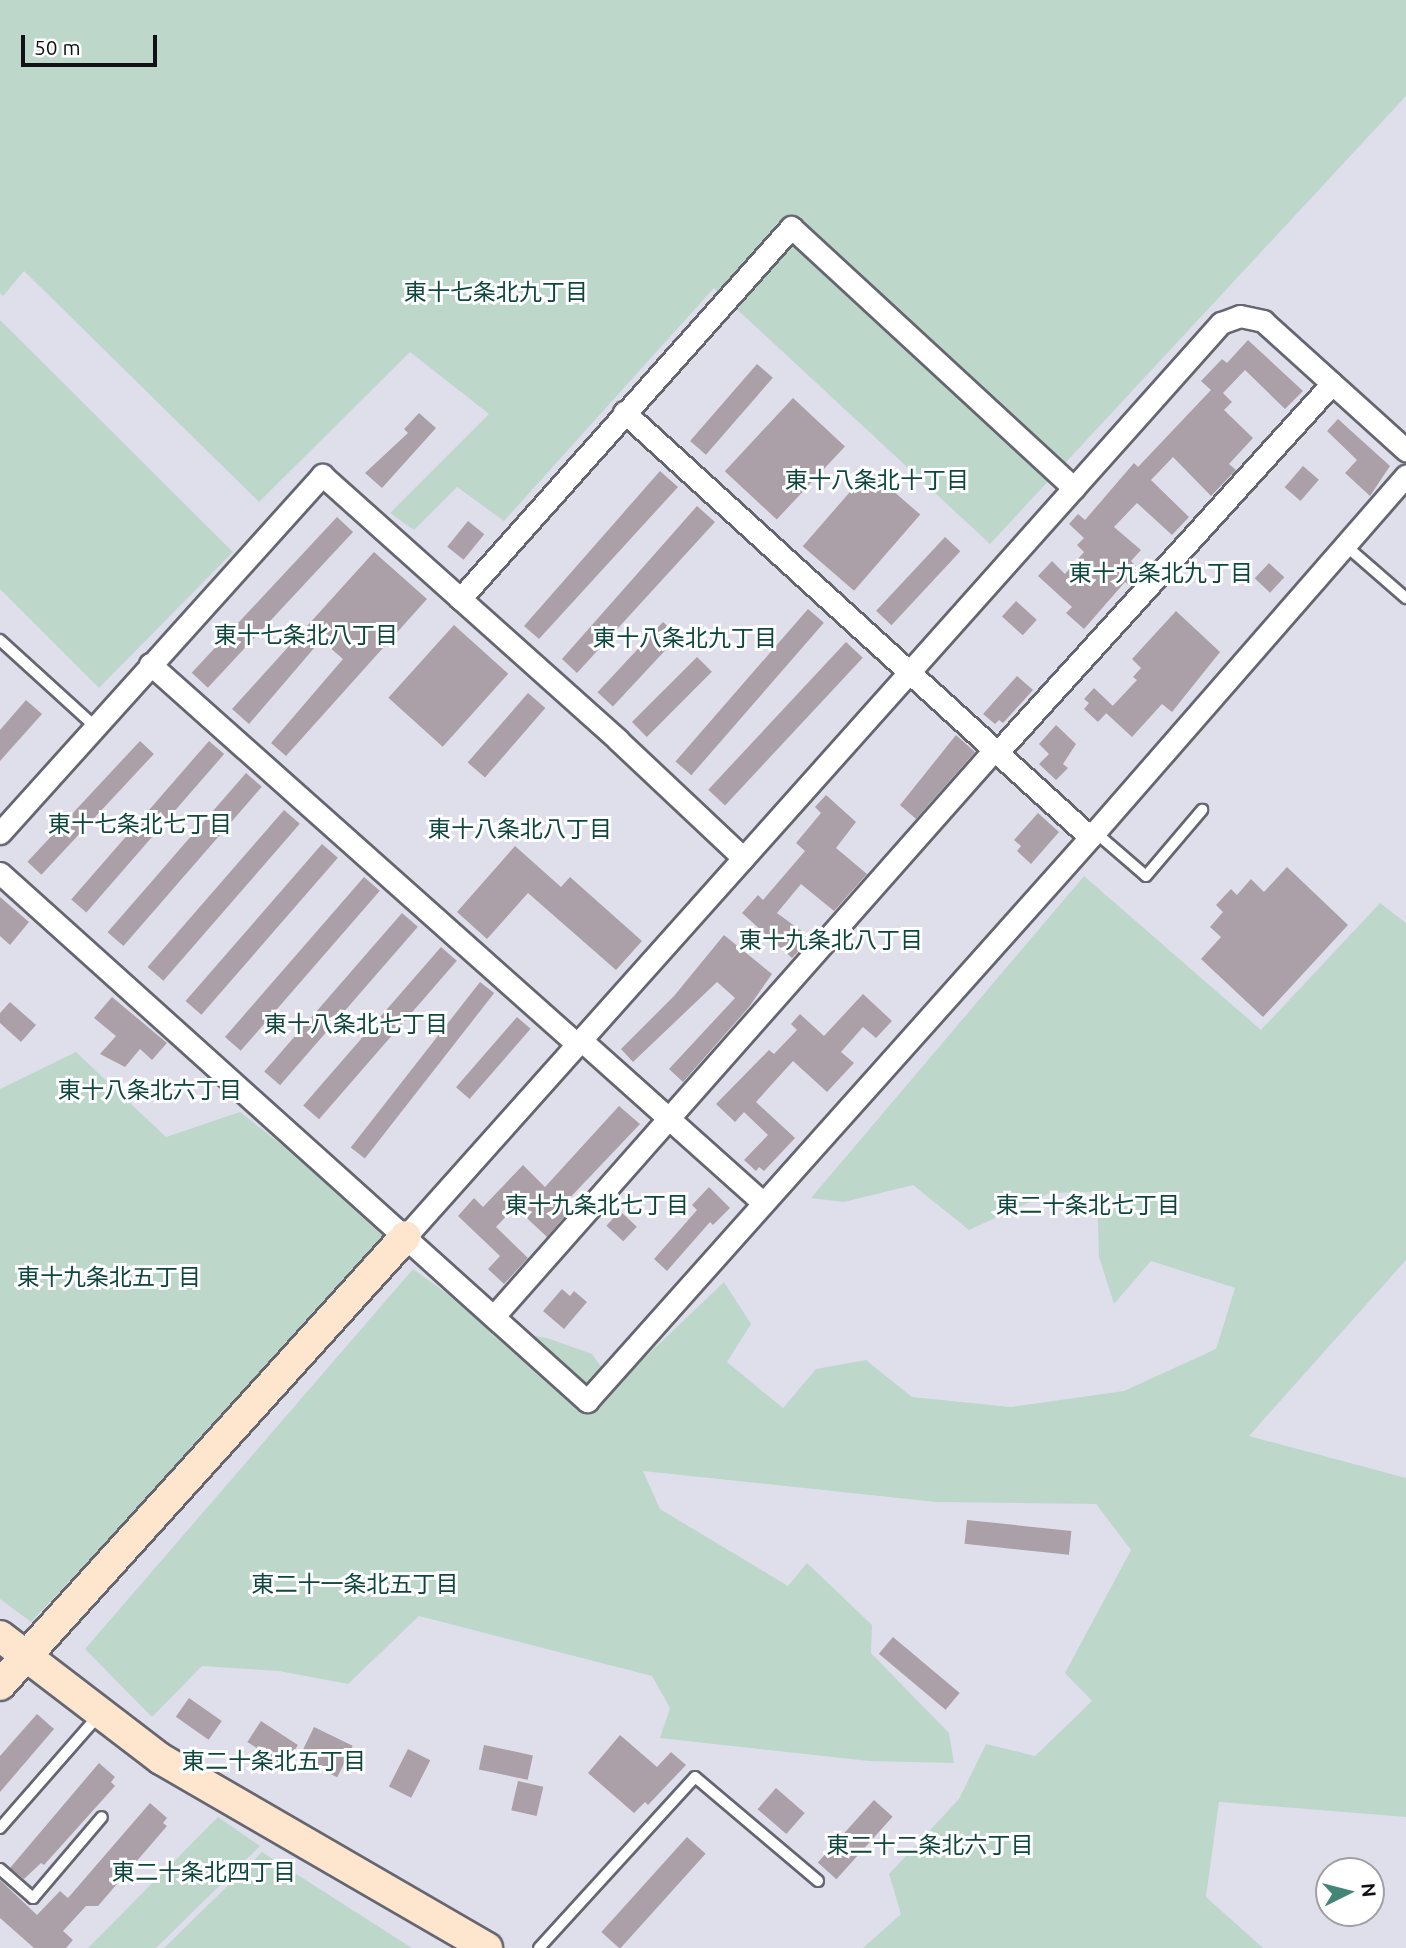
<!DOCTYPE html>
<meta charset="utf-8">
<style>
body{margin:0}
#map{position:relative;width:1406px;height:1948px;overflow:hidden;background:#dfdfec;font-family:Ubuntu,"Noto Sans JP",sans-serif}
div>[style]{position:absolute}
.green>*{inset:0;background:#bed7cb}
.building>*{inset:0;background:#aba0a7;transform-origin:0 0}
.roads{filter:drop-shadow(2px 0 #656670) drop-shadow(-2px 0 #656670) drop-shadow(0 2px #656670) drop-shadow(0 -2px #656670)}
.lane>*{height:10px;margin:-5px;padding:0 5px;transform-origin:5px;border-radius:5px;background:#fff}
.street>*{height:21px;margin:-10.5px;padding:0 10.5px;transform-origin:10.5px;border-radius:10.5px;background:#fff}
.secondary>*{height:30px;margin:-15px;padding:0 15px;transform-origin:15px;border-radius:15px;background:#fee5ce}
span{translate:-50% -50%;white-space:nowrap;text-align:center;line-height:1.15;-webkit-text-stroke:6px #fff;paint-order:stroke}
.neighbourhood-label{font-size:23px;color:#0d473d}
.north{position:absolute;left:1315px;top:1857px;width:70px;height:70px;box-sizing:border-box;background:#fff;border:2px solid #a0a0a2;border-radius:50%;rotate:84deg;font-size:19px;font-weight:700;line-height:28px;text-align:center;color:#111116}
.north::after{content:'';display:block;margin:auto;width:24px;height:32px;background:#438678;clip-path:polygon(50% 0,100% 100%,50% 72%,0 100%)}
.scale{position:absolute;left:21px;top:35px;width:136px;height:32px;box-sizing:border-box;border:4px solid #111116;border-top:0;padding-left:9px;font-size:21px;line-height:24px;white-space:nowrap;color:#111116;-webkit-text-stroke:5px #fff;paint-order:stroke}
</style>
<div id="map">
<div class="green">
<i style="clip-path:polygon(0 0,1406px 0,1406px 96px,990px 544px,714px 288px,504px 521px,457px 487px,414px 530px,390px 513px,489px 414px,410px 352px,259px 502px,24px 271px,3px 296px,0 293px)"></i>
<i style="clip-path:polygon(0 320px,233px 552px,99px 688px,0 589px)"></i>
<i style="clip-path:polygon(1084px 876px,1261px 1030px,1380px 903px,1406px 923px,1406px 1260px,1249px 1436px,1406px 1478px,1406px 1817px,1219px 1802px,1206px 1897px,1263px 1948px,863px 1948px,901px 1914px,889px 1874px,959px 1799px,986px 1744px,1035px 1756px,1092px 1701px,1065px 1673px,1131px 1550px,1096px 1504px,936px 1502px,643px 1471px,660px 1509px,788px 1586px,807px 1563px,872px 1625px,871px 1653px,949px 1733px,954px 1763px,869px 1761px,660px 1738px,670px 1708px,652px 1676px,419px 1616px,348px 1684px,279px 1671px,202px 1666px,152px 1717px,85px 1649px,413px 1269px,496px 1329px,547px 1338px,592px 1354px,615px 1386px,724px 1282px,751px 1324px,727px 1362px,783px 1408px,816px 1369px,866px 1360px,912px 1397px,1011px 1407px,1124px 1391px,1216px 1349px,1235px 1288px,1151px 1261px,1114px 1304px,1099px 1257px,1097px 1192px,1050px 1193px,969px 1230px,913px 1185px,844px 1202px,811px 1198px)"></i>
<i style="clip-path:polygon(76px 1052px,166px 1137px,240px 1112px,396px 1234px,31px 1622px,0 1599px,0 1089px)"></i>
<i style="clip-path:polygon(218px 1817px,260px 1846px,156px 1948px,88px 1948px)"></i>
<i style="clip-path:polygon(262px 1852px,412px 1948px,164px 1948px)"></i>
</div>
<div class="building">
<i style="clip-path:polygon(1248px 340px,1303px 391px,1285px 409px,1245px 370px,1223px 393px,1232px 402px,1224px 410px,1253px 438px,1229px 464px,1236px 470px,1211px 496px,1173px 457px,1151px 480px,1189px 517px,1172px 535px,1137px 503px,1114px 527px,1141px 550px,1131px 561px,1142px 572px,1130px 586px,1125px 582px,1084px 629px,1066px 613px,1072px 607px,1038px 576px,1052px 561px,1065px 574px,1084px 552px,1077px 545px,1084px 538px,1069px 524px,1078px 514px,1085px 520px,1134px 463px,1138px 467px,1211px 390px,1201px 381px,1222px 359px,1227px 363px)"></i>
<i style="left:757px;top:364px;width:21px;height:102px;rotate:41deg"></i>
<i style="left:793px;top:398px;width:71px;height:100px;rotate:43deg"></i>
<i style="clip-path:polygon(419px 413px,436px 428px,382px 488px,365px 473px,408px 433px,404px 429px)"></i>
<i style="clip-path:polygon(1338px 419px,1390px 466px,1370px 496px,1345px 473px,1357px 460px,1327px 431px)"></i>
<i style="left:1303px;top:466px;width:21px;height:28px;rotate:41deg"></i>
<i style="left:869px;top:470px;width:68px;height:101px;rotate:41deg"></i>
<i style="clip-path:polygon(660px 471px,678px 487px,539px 639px,524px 626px)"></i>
<i style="clip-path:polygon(697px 506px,715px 522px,577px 673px,562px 659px)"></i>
<i style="left:337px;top:517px;width:22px;height:213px;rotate:43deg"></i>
<i style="left:468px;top:521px;width:21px;height:33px;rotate:39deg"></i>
<i style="left:945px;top:537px;width:21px;height:101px;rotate:43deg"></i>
<i style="clip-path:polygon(374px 552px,427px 599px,286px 756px,271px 743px,343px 659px,321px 640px,249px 724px,232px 709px)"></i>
<i style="left:1269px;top:563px;width:21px;height:21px;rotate:43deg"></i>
<i style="left:1016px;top:601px;width:28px;height:21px;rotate:42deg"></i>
<i style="left:808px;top:609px;width:21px;height:202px;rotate:41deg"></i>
<i style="clip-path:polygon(1176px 611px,1220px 652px,1172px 712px,1162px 704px,1132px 737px,1106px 713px,1137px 680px,1133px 677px,1141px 668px,1132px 659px)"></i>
<i style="left:663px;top:622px;width:21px;height:96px;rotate:43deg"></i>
<i style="left:454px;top:625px;width:73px;height:98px;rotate:42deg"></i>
<i style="left:846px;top:642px;width:23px;height:202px;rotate:43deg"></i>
<i style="left:697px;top:657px;width:21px;height:92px;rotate:45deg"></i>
<i style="clip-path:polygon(1017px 676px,1033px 690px,1003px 723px,999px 720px,995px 724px,983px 714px)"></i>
<i style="clip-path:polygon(1094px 688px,1113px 706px,1098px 722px,1084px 709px,1089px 703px,1084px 699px)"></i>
<i style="left:528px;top:693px;width:23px;height:92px;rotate:41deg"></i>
<i style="clip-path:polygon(26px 700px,42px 714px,0 761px,0 730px)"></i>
<i style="clip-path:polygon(1056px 725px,1076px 744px,1063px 764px,1068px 768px,1056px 780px,1039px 764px,1049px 754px,1039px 744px)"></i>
<i style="clip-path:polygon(956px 735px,975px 752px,916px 819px,900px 805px)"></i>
<i style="left:140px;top:741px;width:19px;height:165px;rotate:43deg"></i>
<i style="left:209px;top:741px;width:20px;height:210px;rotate:41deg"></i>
<i style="left:246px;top:773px;width:21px;height:211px;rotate:41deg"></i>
<i style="clip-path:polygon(826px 795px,856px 822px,836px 848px,867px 874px,834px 911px,801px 884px,777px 913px,811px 938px,792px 958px,742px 913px,758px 895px,763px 900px,805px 851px,796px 843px,821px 813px,815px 807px)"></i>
<i style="left:284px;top:810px;width:21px;height:208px;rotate:41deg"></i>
<i style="clip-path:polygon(1038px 813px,1059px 832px,1031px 864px,1017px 851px,1021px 846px,1014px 840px)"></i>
<i style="left:322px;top:844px;width:21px;height:208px;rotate:41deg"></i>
<i style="clip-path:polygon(515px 846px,561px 887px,570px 877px,642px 941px,616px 970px,528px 893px,487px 939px,457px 912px)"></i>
<i style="clip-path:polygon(1287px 867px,1348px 925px,1263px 1017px,1201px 959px,1221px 937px,1210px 927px,1223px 912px,1216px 905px,1231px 889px,1237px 895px,1251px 879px,1264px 892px)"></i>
<i style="left:364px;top:877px;width:21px;height:212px;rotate:41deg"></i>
<i style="clip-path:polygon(0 897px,29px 922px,10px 945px,0 936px)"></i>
<i style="left:402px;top:913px;width:21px;height:210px;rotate:41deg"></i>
<i style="clip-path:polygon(724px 935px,772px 974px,749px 1007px,683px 1082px,669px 1069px,735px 998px,717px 982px,633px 1062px,621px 1049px,674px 996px)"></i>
<i style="left:441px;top:947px;width:21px;height:210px;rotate:41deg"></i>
<i style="left:480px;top:982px;width:18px;height:210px;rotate:38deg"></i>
<i style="clip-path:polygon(863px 994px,892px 1021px,876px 1038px,863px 1027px,841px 1052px,854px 1063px,827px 1092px,793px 1061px,756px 1102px,795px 1138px,764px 1171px,759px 1167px,756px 1171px,744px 1160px,768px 1135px,744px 1112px,735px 1122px,716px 1104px,769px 1050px,774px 1054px,797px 1030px,791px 1024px,800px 1014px,824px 1036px)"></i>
<i style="clip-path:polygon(112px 997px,167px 1043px,152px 1060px,140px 1049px,125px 1067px,100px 1054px,116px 1036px,94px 1018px)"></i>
<i style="clip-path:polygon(10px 1002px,36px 1025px,21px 1042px,0 1023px,0 1013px)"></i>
<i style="left:517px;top:1017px;width:18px;height:93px;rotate:41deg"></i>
<i style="clip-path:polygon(619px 1106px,640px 1124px,564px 1204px,570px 1210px,547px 1237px,515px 1207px,496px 1227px,528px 1258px,504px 1284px,488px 1269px,500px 1256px,458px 1216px,474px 1198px,483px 1207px,523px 1165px,545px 1187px)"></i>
<i style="clip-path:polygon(709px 1187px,730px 1208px,713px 1225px,710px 1222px,667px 1271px,654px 1259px,697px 1210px,692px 1205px)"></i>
<i style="left:620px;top:1211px;width:23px;height:20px;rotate:43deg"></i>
<i style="clip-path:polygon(562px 1289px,570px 1296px,574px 1291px,587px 1302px,564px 1329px,543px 1311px)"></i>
<i style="left:967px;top:1520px;width:105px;height:24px;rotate:6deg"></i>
<i style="left:893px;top:1637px;width:87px;height:22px;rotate:40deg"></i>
<i style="left:189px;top:1698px;width:40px;height:23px;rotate:35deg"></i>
<i style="clip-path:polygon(37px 1714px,54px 1729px,0 1792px,0 1756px)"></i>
<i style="left:261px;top:1721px;width:44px;height:25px;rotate:33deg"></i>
<i style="left:314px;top:1727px;width:43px;height:35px;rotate:26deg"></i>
<i style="clip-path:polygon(620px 1735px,657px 1767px,671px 1752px,686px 1765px,648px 1805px,645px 1802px,634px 1813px,588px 1773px)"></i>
<i style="left:484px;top:1745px;width:50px;height:25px;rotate:12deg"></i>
<i style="left:408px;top:1749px;width:25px;height:42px;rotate:27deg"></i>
<i style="clip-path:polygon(99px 1763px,115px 1777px,111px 1782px,115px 1786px,44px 1865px,41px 1863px,24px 1879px,10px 1868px)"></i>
<i style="left:518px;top:1781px;width:26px;height:30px;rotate:13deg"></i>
<i style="left:776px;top:1788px;width:38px;height:28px;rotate:41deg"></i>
<i style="left:874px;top:1800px;width:25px;height:84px;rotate:42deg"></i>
<i style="clip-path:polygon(150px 1803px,167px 1818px,163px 1823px,167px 1826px,98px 1906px,86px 1906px,63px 1931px,73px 1940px,66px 1948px,34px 1948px,0 1918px,0 1880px,37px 1915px,60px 1891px,68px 1898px)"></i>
<i style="left:687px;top:1837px;width:25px;height:128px;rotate:42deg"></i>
</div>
<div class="roads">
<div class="lane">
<i style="left:1345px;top:545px;width:81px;rotate:41deg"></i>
<i style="left:0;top:640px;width:122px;rotate:42.3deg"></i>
<i style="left:1095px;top:832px;width:67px;rotate:40.8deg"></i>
<i style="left:1146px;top:876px;width:87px;rotate:-49.7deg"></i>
<i style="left:0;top:1828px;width:150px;rotate:-48.8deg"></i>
<i style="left:0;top:1869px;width:44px;rotate:41.3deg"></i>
<i style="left:33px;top:1898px;width:106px;rotate:-49.6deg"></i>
<i style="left:539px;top:1948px;width:231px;rotate:-47.6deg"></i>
<i style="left:695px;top:1777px;width:161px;rotate:40.2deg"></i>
</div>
<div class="street">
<i style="left:624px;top:412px;width:631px;rotate:42.37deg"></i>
<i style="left:460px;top:599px;width:498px;rotate:-48.3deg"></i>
<i style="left:791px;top:227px;width:385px;rotate:42.7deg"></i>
<i style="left:150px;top:664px;width:573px;rotate:41.68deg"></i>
<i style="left:997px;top:753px;width:499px;rotate:-47.8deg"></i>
<i style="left:0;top:833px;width:482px;rotate:-48deg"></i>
<i style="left:322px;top:475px;width:397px;rotate:41.8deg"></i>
<i style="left:618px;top:740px;width:172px;rotate:43.3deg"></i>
<i style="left:0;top:873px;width:790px;rotate:41.97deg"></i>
<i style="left:587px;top:1401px;width:763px;rotate:-48.24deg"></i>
<i style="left:1095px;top:832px;width:473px;rotate:-48.9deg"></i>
<i style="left:581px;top:1040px;width:243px;rotate:41.8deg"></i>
<i style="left:406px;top:1236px;width:1224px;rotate:-48.25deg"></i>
<i style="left:1221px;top:323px;width:20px;rotate:-20deg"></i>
<i style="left:1240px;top:316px;width:24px;rotate:12deg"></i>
<i style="left:1263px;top:321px;width:193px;rotate:42.1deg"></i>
<i style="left:494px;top:1316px;width:755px;rotate:-48.54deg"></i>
</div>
<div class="secondary">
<i style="left:0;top:1636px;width:203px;rotate:37.4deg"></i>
<i style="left:161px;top:1759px;width:377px;rotate:30.1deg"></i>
<i style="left:0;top:1685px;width:605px;rotate:-47.88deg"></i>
</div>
</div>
<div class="neighbourhood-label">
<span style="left:496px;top:292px">東十七条北九丁目</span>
<span style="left:877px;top:480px">東十八条北十丁目</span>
<span style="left:1161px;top:573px">東十九条北九丁目</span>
<span style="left:306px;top:635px">東十七条北八丁目</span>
<span style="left:685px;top:638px">東十八条北九丁目</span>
<span style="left:140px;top:824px">東十七条北七丁目</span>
<span style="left:520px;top:829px">東十八条北八丁目</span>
<span style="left:831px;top:940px">東十九条北八丁目</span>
<span style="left:356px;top:1024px">東十八条北七丁目</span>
<span style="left:150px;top:1090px">東十八条北六丁目</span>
<span style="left:597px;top:1205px">東十九条北七丁目</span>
<span style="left:1088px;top:1205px">東二十条北七丁目</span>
<span style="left:109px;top:1277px">東十九条北五丁目</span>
<span style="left:355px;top:1584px">東二十一条北五丁目</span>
<span style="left:274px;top:1761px">東二十条北五丁目</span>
<span style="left:930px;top:1845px">東二十二条北六丁目</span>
<span style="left:204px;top:1872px">東二十条北四丁目</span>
</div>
<div class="north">N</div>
<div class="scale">50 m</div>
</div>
